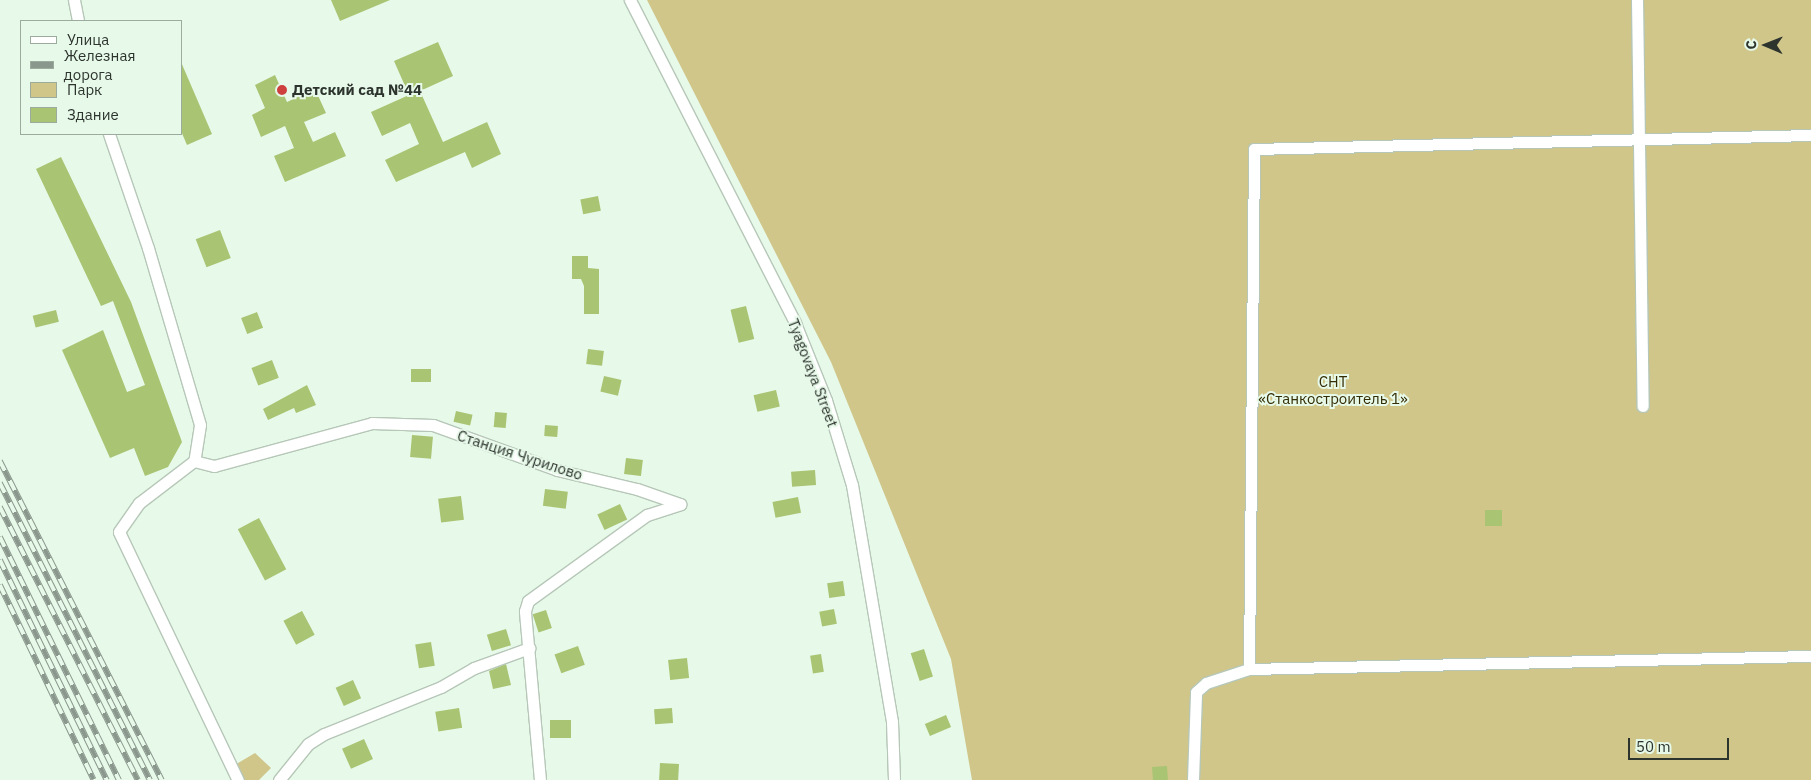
<!DOCTYPE html>
<meta charset="utf-8">
<style>
body{margin:0}
#map{position:relative;width:1811px;height:780px;overflow:hidden;background:#e7f9e9;font-family:"IBM Plex Sans",sans-serif}
div>[style]{position:absolute}
.green>*{inset:0;background:#d0c68a}
.building>*{inset:0;background:#a9c472;transform-origin:0 0}
.roads{filter:drop-shadow(1px 0 #b6c7b8) drop-shadow(-1px 0 #b6c7b8) drop-shadow(0 1px #b6c7b8) drop-shadow(0 -1px #b6c7b8)}
.street>*{height:11px;margin:-5.5px;padding:0 5.5px;transform-origin:5.5px;border-radius:5.5px;background:#fff}
.rail>*{height:5.5px;margin-top:-2.75px;transform-origin:0;background:repeating-linear-gradient(90deg,#e7f9e9 0 11px,#8a978c 0 22px);box-sizing:border-box;border-block:1px solid #8a978c}
.dots>*{width:14px;height:14px;translate:-50% -50%;box-sizing:border-box;border:2px solid #e7f9e9;border-radius:50%}
span{translate:-50% -50%;white-space:nowrap;text-align:center;line-height:1.15;-webkit-text-stroke:4px #e7f9e9;paint-order:stroke}
.poi-label{font-size:15px;color:#2d342e;font-weight:700}
.left{translate:0 -50%;text-align:left}
.street-label{font-size:15px;color:#2d342e}
.park-label{font-size:15px;color:#332c04}
.legend{position:absolute;left:20px;top:20px;width:162px;height:115px;box-sizing:border-box;background:#e7f9e9;border:1px solid #9daa9e;margin:0;padding:6px 9px;list-style:none;font-size:15px;color:#2d342e}
.legend li{display:flex;align-items:center;gap:10px;height:25px}
.legend b{width:25px;border:1px solid #9daa9e}
.north{position:absolute;left:1741px;top:20px;width:50px;height:50px;-webkit-text-stroke:4px #e7f9e9;paint-order:stroke;rotate:271deg;font-size:14px;font-weight:700;line-height:20px;text-align:center;color:#2d342e}
.north::after{content:'';display:block;margin:auto;width:18px;height:22px;background:#2d342e;clip-path:polygon(50% 0,100% 100%,50% 72%,0 100%)}
.scale{position:absolute;left:1628px;top:738px;width:101px;height:22px;box-sizing:border-box;border:2px solid #2d342e;border-top:0;padding-left:6px;font-size:15px;line-height:18px;white-space:nowrap;color:#2d342e;-webkit-text-stroke:4px #e7f9e9;paint-order:stroke}
</style>
<div id="map">
<div class="green">
<i style="clip-path:polygon(647px 0,1811px 0,1811px 780px,972px 780px,951px 659px,831px 362px)"></i>
<i style="clip-path:polygon(255px 753px,271px 768px,259px 780px,244px 780px,233px 766px)"></i>
</div>
<div class="building">
<i style="clip-path:polygon(331px 0,390px 0,340px 21px)"></i>
<i style="clip-path:polygon(438px 42px,453px 76px,420px 91px,443px 142px,487px 122px,501px 154px,472px 168px,465px 152px,396px 182px,385px 160px,419px 144px,410px 123px,382px 136px,371px 112px,409px 95px,394px 61px)"></i>
<i style="clip-path:polygon(181px 62px,212px 134px,187px 145px,181px 131px)"></i>
<i style="clip-path:polygon(275px 75px,287px 102px,315px 89px,326px 113px,304px 122px,313px 142px,335px 132px,346px 156px,285px 182px,274px 156px,294px 148px,285px 126px,261px 137px,252px 115px,265px 108px,255px 85px)"></i>
<i style="clip-path:polygon(61px 157px,131px 302px,182px 442px,168px 467px,145px 476px,134px 448px,110px 458px,62px 350px,103px 330px,127px 392px,145px 385px,113px 301px,101px 306px,36px 169px)"></i>
<i style="left:598px;top:196px;width:15px;height:18px;rotate:79deg"></i>
<i style="left:220px;top:230px;width:30px;height:26px;rotate:69deg"></i>
<i style="clip-path:polygon(572px 256px,588px 256px,588px 268px,599px 269px,599px 314px,584px 314px,584px 286px,581px 279px,572px 279px)"></i>
<i style="left:746px;top:306px;width:34px;height:16px;rotate:76deg"></i>
<i style="left:56px;top:310px;width:12px;height:24px;rotate:76deg"></i>
<i style="left:257px;top:312px;width:17px;height:17px;rotate:69deg"></i>
<i style="left:588px;top:349px;width:16px;height:15px;rotate:7deg"></i>
<i style="left:272px;top:360px;width:19px;height:22px;rotate:69deg"></i>
<i style="left:411px;top:369px;width:20px;height:13px"></i>
<i style="left:604px;top:376px;width:18px;height:16px;rotate:13deg"></i>
<i style="clip-path:polygon(307px 385px,316px 405px,296px 413px,294px 408px,268px 420px,263px 409px)"></i>
<i style="left:776px;top:390px;width:17px;height:23px;rotate:77deg"></i>
<i style="left:456px;top:411px;width:17px;height:11px;rotate:13deg"></i>
<i style="left:495px;top:412px;width:12px;height:15px;rotate:5deg"></i>
<i style="left:545px;top:425px;width:13px;height:11px;rotate:4deg"></i>
<i style="left:412px;top:435px;width:21px;height:22px;rotate:5deg"></i>
<i style="left:626px;top:458px;width:17px;height:16px;rotate:7deg"></i>
<i style="left:815px;top:470px;width:15px;height:24px;rotate:86deg"></i>
<i style="left:545px;top:489px;width:23px;height:17px;rotate:7deg"></i>
<i style="left:461px;top:496px;width:24px;height:23px;rotate:83deg"></i>
<i style="left:798px;top:497px;width:16px;height:26px;rotate:79deg"></i>
<i style="left:620px;top:504px;width:17px;height:25px;rotate:65deg"></i>
<i style="left:1485px;top:510px;width:17px;height:16px"></i>
<i style="left:259px;top:518px;width:58px;height:24px;rotate:62deg"></i>
<i style="left:843px;top:581px;width:15px;height:16px;rotate:82deg"></i>
<i style="left:834px;top:609px;width:15px;height:15px;rotate:79deg"></i>
<i style="left:546px;top:610px;width:19px;height:14px;rotate:72deg"></i>
<i style="left:302px;top:611px;width:27px;height:21px;rotate:62deg"></i>
<i style="left:506px;top:629px;width:17px;height:20px;rotate:73deg"></i>
<i style="left:431px;top:642px;width:24px;height:16px;rotate:81deg"></i>
<i style="left:578px;top:646px;width:20px;height:25px;rotate:70deg"></i>
<i style="left:924px;top:649px;width:29px;height:14px;rotate:72deg"></i>
<i style="left:821px;top:654px;width:18px;height:11px;rotate:81deg"></i>
<i style="left:687px;top:658px;width:20px;height:19px;rotate:84deg"></i>
<i style="clip-path:polygon(506px 664px,511px 685px,493px 689px,489px 671px)"></i>
<i style="left:353px;top:680px;width:20px;height:19px;rotate:66deg"></i>
<i style="left:459px;top:708px;width:20px;height:24px;rotate:81deg"></i>
<i style="left:672px;top:708px;width:15px;height:18px;rotate:86deg"></i>
<i style="left:946px;top:715px;width:13px;height:23px;rotate:67deg"></i>
<i style="left:550px;top:720px;width:21px;height:18px"></i>
<i style="left:364px;top:739px;width:22px;height:24px;rotate:66deg"></i>
<i style="left:660px;top:763px;width:19px;height:17px;rotate:3deg"></i>
<i style="left:1167px;top:766px;width:14px;height:15px;rotate:86deg"></i>
</div>
<div class="roads">
<div class="street">
<i style="left:74px;top:0;width:21px;rotate:79deg"></i>
<i style="left:630px;top:0;width:363px;rotate:62.9deg"></i>
<i style="left:795px;top:323px;width:83px;rotate:68.1deg"></i>
<i style="left:826px;top:400px;width:89px;rotate:73deg"></i>
<i style="left:852px;top:485px;width:240px;rotate:80.4deg"></i>
<i style="left:892px;top:722px;width:58px;rotate:88deg"></i>
<i style="left:1637px;top:0;width:406px;rotate:89.2deg"></i>
<i style="left:109px;top:134px;width:120px;rotate:71.1deg"></i>
<i style="left:148px;top:248px;width:184px;rotate:73.6deg"></i>
<i style="left:200px;top:425px;width:36px;rotate:99deg"></i>
<i style="left:194px;top:461px;width:69px;rotate:142.6deg"></i>
<i style="left:139px;top:503px;width:35px;rotate:125deg"></i>
<i style="left:119px;top:532px;width:275px;rotate:64.4deg"></i>
<i style="left:194px;top:461px;width:21px;rotate:14deg"></i>
<i style="left:214px;top:466px;width:164px;rotate:-15.2deg"></i>
<i style="left:372px;top:423px;width:61px;rotate:1.9deg"></i>
<i style="left:433px;top:425px;width:132px;rotate:19.9deg"></i>
<i style="left:557px;top:470px;width:82px;rotate:13.4deg"></i>
<i style="left:637px;top:489px;width:46px;rotate:19.2deg"></i>
<i style="left:1249px;top:669px;width:520px;rotate:-89.45deg"></i>
<i style="left:1254px;top:149px;width:557px;rotate:-1.44deg"></i>
<i style="left:279px;top:780px;width:46px;rotate:-51.1deg"></i>
<i style="left:308px;top:744px;width:19px;rotate:-32deg"></i>
<i style="left:324px;top:734px;width:126px;rotate:-21.9deg"></i>
<i style="left:441px;top:687px;width:38px;rotate:-30deg"></i>
<i style="left:474px;top:668px;width:59px;rotate:-20deg"></i>
<i style="left:540px;top:780px;width:170px;rotate:-95.1deg"></i>
<i style="left:525px;top:611px;width:10px;rotate:-73deg"></i>
<i style="left:528px;top:601px;width:147px;rotate:-35.9deg"></i>
<i style="left:647px;top:515px;width:35px;rotate:-18deg"></i>
<i style="left:1193px;top:780px;width:88px;rotate:-88deg"></i>
<i style="left:1196px;top:692px;width:13px;rotate:-42deg"></i>
<i style="left:1206px;top:683px;width:45px;rotate:-18deg"></i>
<i style="left:1249px;top:669px;width:562px;rotate:-1.33deg"></i>
</div>
</div>
<div class="rail">
<i style="left:0;top:461px;width:358px;rotate:63.1deg"></i>
<i style="left:0;top:483px;width:333px;rotate:63.2deg"></i>
<i style="left:0;top:507px;width:306px;rotate:63.2deg"></i>
<i style="left:0;top:537px;width:271px;rotate:63.9deg"></i>
<i style="left:0;top:560px;width:245px;rotate:64.1deg"></i>
<i style="left:0;top:585px;width:216px;rotate:64.3deg"></i>
</div>
<div class="dots">
<i style="left:282px;top:90px;background:#ce403d"></i>
</div>
<div class="poi-label">
<span class="left" style="left:292px;top:90px">Детский сад №44</span>
</div>
<div class="street-label">
<span style="left:813px;top:373px;rotate:69deg">Tyagovaya Street</span>
<span style="left:520px;top:455px;rotate:18deg">Станция Чурилово</span>
</div>
<div class="park-label">
<span style="left:1333px;top:390px">СНТ<br>«Станкостроитель 1»</span>
</div>
<ul class="legend">
<li><b style="height:6px;background:#fff"></b>Улица</li>
<li><b style="height:6px;background:#8a978c"></b>Железная дорога</li>
<li><b style="height:14px;background:#d0c68a"></b>Парк</li>
<li><b style="height:14px;background:#a9c472"></b>Здание</li>
</ul>
<div class="north">С</div>
<div class="scale">50 m</div>
</div>
